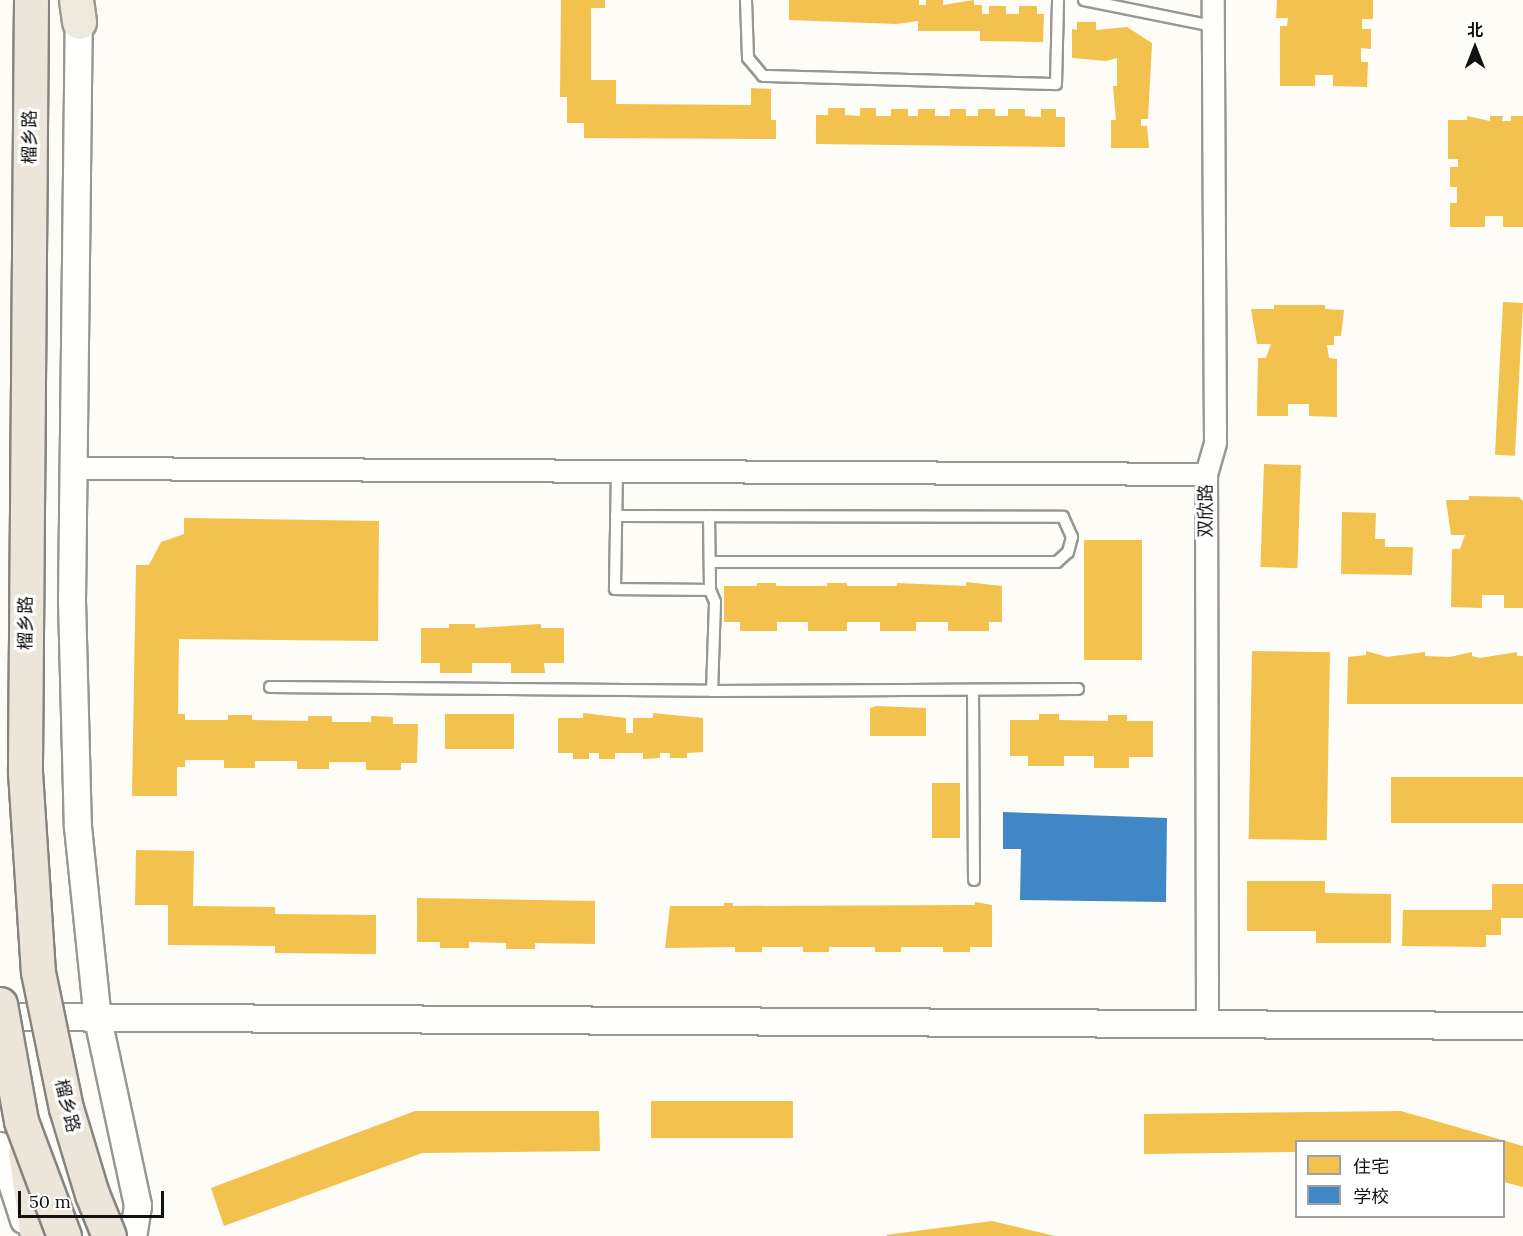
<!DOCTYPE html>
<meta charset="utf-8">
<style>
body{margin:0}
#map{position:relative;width:1523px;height:1236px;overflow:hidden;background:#fdfcf7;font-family:Lora,"Noto Sans SC",serif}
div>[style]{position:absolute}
.homes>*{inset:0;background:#f2c14e;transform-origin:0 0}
.schools>*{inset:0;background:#3f88c5}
.roads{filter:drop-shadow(2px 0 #979795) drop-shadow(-2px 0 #979795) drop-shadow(0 2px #979795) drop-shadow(0 -2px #979795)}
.service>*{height:10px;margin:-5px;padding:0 5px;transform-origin:5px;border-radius:5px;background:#fffffe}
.minor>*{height:21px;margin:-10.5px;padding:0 10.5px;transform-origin:10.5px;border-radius:10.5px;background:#fffffe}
.tertiary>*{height:26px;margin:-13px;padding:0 13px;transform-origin:13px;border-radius:13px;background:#fffffe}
.primary>*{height:33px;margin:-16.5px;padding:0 16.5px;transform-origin:16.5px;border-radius:16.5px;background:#ede9dc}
.trunk>*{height:33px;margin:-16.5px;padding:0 16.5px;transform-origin:16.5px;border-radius:16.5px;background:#ece5da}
.bridges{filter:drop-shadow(2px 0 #858482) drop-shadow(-2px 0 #858482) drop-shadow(0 2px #858482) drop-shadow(0 -2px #858482)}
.trunk-bridge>*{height:33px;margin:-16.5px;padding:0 16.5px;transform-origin:16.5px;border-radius:16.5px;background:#ece5da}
span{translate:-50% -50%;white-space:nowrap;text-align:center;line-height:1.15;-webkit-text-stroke:6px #fff;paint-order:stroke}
.street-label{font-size:18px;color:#111}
.legend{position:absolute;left:1295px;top:1140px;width:210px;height:78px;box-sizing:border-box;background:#fff;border:2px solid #a0a0a0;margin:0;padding:8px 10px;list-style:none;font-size:18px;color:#111}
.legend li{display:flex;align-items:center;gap:12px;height:30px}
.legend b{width:30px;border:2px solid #a0a0a0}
.north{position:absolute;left:1445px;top:18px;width:60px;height:60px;-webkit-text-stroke:4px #fff;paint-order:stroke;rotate:0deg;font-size:16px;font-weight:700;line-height:24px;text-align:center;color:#111}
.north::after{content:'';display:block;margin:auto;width:21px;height:27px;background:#111;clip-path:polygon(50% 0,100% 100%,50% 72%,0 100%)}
.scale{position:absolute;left:18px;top:1191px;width:146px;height:27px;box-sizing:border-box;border:3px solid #111;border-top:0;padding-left:8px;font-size:18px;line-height:21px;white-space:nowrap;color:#111;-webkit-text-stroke:4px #fff;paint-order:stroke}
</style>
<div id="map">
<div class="homes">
<i style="clip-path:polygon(561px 0,605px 0,605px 8px,591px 8px,591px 80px,616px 80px,616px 104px,751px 105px,751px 88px,771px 89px,771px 120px,776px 120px,776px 139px,584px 138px,584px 123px,567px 123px,567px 97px,560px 97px)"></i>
<i style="clip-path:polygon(789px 0,919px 0,919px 5px,926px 5px,926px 0,943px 0,943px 5px,974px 0,974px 5px,982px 5px,982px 14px,989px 14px,989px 6px,1006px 6px,1006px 14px,1019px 14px,1019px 6px,1037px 6px,1037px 14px,1044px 14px,1043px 42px,980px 41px,980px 31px,918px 31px,918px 21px,896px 24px,789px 20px)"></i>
<i style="clip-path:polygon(1277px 0,1373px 0,1373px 19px,1362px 19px,1362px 29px,1371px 29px,1371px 49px,1361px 48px,1361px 62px,1368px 62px,1367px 87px,1333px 86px,1333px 75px,1315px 75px,1315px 86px,1280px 86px,1280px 26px,1287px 26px,1288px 18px,1276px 18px)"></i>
<i style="clip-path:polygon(1077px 22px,1096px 22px,1096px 30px,1127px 27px,1152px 43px,1148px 119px,1141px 119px,1141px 126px,1147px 126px,1149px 148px,1111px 148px,1111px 120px,1116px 120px,1113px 86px,1117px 86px,1117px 58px,1106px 61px,1072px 58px,1072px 29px,1077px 30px)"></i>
<i style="clip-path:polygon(828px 108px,845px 108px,845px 115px,860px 116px,860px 108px,876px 108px,876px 116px,891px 116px,891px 109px,908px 109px,908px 116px,918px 116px,918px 109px,935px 109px,935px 116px,950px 116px,950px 109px,966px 109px,966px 116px,978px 116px,978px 109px,995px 109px,995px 116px,1008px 116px,1008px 109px,1025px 109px,1025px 116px,1041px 117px,1041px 109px,1056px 109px,1056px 117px,1065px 117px,1065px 147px,816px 144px,816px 115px,828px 115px)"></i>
<i style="clip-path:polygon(1467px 116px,1490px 121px,1490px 116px,1503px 116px,1502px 121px,1511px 121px,1511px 116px,1523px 116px,1523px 227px,1503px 227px,1503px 216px,1485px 216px,1485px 227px,1450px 227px,1450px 203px,1457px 203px,1457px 187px,1450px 187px,1450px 167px,1458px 167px,1458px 159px,1448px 159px,1448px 120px,1467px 120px)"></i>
<i style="left:1503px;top:302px;width:20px;height:153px;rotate:3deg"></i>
<i style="clip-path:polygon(1274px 305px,1325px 305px,1325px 309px,1344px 310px,1341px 336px,1334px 336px,1334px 345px,1327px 345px,1329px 358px,1337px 359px,1337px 417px,1309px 416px,1309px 404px,1288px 404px,1288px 416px,1257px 416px,1258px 358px,1266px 358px,1271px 344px,1257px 344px,1251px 309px,1274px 309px)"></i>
<i style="left:1264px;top:464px;width:37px;height:103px;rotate:2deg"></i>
<i style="clip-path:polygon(1469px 496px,1519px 497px,1523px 501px,1523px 608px,1504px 608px,1504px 595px,1482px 595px,1482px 608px,1451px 607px,1452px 549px,1460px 549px,1465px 535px,1451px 535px,1446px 500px,1469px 500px)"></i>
<i style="clip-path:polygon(1342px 512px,1376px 513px,1375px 539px,1385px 539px,1385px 547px,1413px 547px,1412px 575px,1341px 574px)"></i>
<i style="clip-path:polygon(184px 518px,379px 521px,378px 641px,179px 639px,178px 714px,185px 714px,185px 720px,228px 720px,228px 715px,252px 715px,252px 720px,308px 721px,308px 716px,332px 716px,332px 722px,371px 722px,371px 716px,393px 717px,393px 724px,418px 724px,417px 763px,401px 763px,401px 770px,366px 770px,366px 762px,329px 762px,329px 769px,297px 769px,297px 761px,255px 761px,255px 768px,224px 768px,224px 760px,185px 760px,185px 767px,177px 767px,177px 796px,132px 796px,136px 565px,149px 565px,161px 542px,184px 534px)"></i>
<i style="left:1084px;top:540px;width:58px;height:120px"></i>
<i style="clip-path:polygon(966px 582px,1002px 586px,1002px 622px,989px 622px,989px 631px,948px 631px,948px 622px,916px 622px,916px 631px,880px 631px,880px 622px,847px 622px,847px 631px,808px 631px,808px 622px,777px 622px,777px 631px,740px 631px,740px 622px,724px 622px,724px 586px,757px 586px,757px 583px,776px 583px,776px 586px,827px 586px,827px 583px,847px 583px,847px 586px,897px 586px,897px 583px,966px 586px)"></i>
<i style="clip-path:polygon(449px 624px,475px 624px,475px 628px,541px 624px,541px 628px,564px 628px,564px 663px,544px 663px,545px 673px,511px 673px,511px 663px,472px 663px,472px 673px,440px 673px,440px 663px,421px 663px,421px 628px,449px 628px)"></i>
<i style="left:1252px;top:651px;width:78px;height:188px;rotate:1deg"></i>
<i style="clip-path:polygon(1366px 651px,1387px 657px,1425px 652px,1425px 656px,1450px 657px,1472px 652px,1472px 656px,1480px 658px,1517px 652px,1517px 656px,1523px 656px,1523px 704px,1347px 704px,1348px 657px,1366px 655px)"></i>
<i style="clip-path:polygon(876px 706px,926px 708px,926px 736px,870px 736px,870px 708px)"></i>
<i style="clip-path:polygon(583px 713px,626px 718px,626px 733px,633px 733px,633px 718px,653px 718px,653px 713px,703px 718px,703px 752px,687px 753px,687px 758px,670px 758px,670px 753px,660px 753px,660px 758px,643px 759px,643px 753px,615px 753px,615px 759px,599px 759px,599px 753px,589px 753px,589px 759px,573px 759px,573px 753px,558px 753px,558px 718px,583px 718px)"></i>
<i style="left:445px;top:714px;width:69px;height:35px"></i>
<i style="clip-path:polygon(1039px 714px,1059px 714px,1059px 720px,1108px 721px,1108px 715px,1127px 715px,1127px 721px,1153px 721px,1153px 757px,1129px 757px,1129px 768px,1094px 768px,1094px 756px,1064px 756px,1064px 766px,1028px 766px,1028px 756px,1010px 756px,1010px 720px,1039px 720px)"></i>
<i style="left:1391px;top:777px;width:132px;height:46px"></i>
<i style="left:932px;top:783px;width:28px;height:55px"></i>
<i style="clip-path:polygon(136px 850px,194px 851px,193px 906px,275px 907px,275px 914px,376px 915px,376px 954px,275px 953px,275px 946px,168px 945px,168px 905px,135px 905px)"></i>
<i style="clip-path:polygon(1247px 881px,1325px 881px,1325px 893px,1391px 894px,1391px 943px,1316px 943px,1316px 931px,1247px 931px)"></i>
<i style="clip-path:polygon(1492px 884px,1523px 884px,1523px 918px,1501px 918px,1501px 935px,1486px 935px,1486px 947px,1402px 946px,1403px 910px,1492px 910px)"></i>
<i style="clip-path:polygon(417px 898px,595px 901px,595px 944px,535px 943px,535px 949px,506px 949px,506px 943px,469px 942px,469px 948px,440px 948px,440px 942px,417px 942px)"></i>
<i style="clip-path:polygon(975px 902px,992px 905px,992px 947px,970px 947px,970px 952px,943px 952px,943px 947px,901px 947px,901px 952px,875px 952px,875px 947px,829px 947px,829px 952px,803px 952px,803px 947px,762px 947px,762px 952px,735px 952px,735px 947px,665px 948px,670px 906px,724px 906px,724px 903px,733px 903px,733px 906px,975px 905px)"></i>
<i style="left:651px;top:1101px;width:142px;height:37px"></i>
<i style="clip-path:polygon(415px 1111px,599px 1111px,600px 1151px,422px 1153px,224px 1226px,211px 1188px)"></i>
<i style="clip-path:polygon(1401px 1111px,1523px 1146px,1523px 1187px,1504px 1182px,1504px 1142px,1296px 1142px,1296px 1152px,1144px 1154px,1144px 1114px)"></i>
<i style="clip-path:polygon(992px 1221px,1055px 1236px,887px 1236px,886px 1235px)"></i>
</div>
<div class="schools">
<i style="clip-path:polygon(1003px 812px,1167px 818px,1166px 902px,1020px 900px,1021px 849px,1003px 849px)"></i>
</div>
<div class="roads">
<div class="service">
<i style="left:746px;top:0;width:58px;rotate:88deg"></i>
<i style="left:748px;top:58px;width:23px;rotate:50deg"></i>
<i style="left:763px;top:76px;width:293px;rotate:1.6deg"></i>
<i style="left:1056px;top:84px;width:84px;rotate:-88.6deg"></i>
<i style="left:1084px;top:0;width:132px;rotate:11.4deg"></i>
<i style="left:617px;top:471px;width:118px;rotate:91deg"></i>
<i style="left:615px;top:589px;width:95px;rotate:0.6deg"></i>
<i style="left:616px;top:516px;width:447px;rotate:0.1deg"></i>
<i style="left:1063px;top:517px;width:22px;rotate:66deg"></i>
<i style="left:1072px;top:537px;width:16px;rotate:105deg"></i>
<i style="left:1068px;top:552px;width:15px;rotate:138deg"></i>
<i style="left:1057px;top:562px;width:347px;rotate:180deg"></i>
<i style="left:709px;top:516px;width:74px;rotate:89.2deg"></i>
<i style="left:710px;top:590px;width:13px;rotate:67deg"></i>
<i style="left:715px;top:602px;width:89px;rotate:91.9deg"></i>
<i style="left:712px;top:691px;width:366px;rotate:-0.3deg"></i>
<i style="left:270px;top:687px;width:442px;rotate:0.5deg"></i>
<i style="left:973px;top:690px;width:190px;rotate:89.7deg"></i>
</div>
<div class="minor">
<i style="left:74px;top:468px;width:1132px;rotate:0.3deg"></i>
<i style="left:1207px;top:1024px;width:550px;rotate:-90.1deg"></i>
<i style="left:1206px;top:474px;width:33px;rotate:-74deg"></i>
<i style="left:1215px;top:442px;width:442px;rotate:-90.3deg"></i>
</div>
<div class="tertiary">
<i style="left:79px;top:3px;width:598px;rotate:90.67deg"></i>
<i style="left:72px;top:601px;width:226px;rotate:88.5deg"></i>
<i style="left:78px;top:827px;width:193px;rotate:84.1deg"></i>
<i style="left:98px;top:1019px;width:191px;rotate:77.9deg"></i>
<i style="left:138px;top:1206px;width:30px;rotate:99deg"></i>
<i style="left:0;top:1017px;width:1523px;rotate:0.34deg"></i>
<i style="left:0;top:1146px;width:78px;rotate:72deg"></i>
</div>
<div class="primary">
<i style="left:76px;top:0;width:22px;rotate:82deg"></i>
</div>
<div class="trunk">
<i style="left:25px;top:1152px;width:85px;rotate:81.9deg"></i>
</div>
</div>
<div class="bridges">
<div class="trunk-bridge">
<i style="left:31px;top:0;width:772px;rotate:90.45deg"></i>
<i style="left:25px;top:772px;width:200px;rotate:86.3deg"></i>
<i style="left:38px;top:972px;width:139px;rotate:78.4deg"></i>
<i style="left:66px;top:1108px;width:90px;rotate:73.2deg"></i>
<i style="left:92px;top:1194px;width:45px;rotate:68deg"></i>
<i style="left:0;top:1004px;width:119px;rotate:79.8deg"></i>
<i style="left:21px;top:1121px;width:123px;rotate:69.5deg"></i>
</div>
</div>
<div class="street-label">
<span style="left:30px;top:137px;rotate:-90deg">榴乡路</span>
<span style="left:1206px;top:511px;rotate:-90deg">双欣路</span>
<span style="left:26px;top:623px;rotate:-90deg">榴乡路</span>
<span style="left:67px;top:1106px;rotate:76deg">榴乡路</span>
</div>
<ul class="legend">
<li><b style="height:16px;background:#f2c14e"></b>住宅</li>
<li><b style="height:16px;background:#3f88c5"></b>学校</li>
</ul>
<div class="north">北</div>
<div class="scale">50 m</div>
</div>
